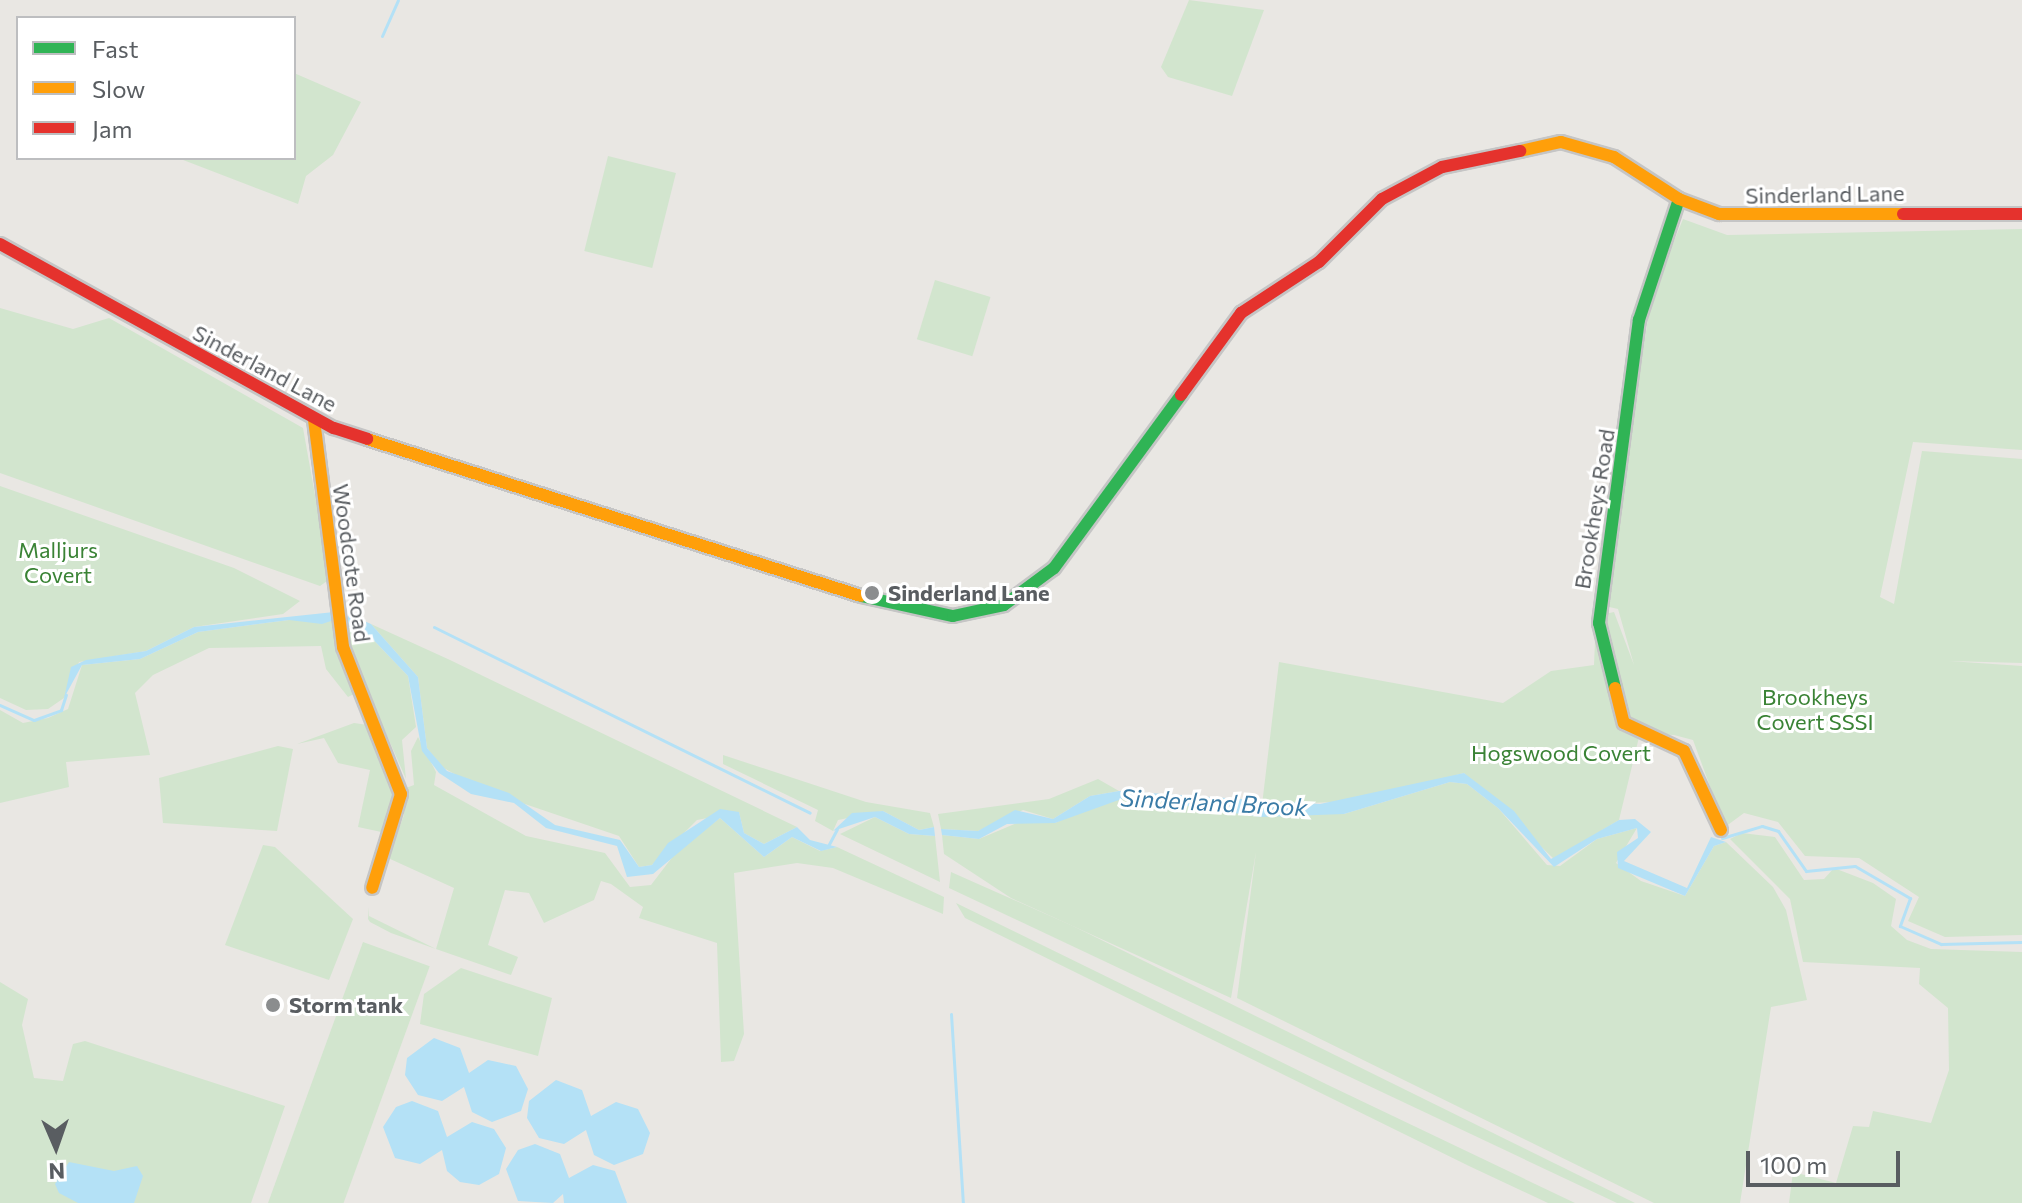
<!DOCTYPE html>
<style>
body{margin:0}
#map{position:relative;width:2022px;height:1203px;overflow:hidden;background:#e9e7e3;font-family:Commissioner,sans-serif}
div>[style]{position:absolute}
.green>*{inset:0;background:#d2e5ce;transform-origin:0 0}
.water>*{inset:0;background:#b4e1f6}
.stream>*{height:3px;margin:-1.5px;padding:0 1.5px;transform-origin:1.5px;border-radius:1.5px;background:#b4e1f6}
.roads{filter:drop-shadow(2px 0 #c5c5c5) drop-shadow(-2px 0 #c5c5c5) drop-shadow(0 2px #c5c5c5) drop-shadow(0 -2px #c5c5c5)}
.fast>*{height:12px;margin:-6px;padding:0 6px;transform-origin:6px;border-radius:6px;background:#30b455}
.slow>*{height:12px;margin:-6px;padding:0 6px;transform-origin:6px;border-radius:6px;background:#ff9f0a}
.jam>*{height:12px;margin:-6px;padding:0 6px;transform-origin:6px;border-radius:6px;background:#e5322d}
.dots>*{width:22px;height:22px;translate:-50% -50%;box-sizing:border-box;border:4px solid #fff;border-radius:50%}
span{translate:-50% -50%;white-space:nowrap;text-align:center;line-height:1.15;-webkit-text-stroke:6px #fff;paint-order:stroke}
.street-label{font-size:22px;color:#595d61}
.park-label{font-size:22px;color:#3a8335}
.poi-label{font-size:22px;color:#595d61;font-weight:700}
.left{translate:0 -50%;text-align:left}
.water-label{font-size:24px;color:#3a7ba6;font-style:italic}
.legend{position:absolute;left:16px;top:16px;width:280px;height:144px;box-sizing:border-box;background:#fff;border:2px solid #bdbec0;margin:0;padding:10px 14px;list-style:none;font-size:24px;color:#595d61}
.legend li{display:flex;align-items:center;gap:16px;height:40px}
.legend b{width:40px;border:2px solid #bdbec0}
.north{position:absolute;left:16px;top:1107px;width:80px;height:80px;-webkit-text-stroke:6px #fff;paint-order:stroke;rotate:178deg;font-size:22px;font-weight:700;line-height:32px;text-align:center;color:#595d61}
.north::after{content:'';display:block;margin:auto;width:28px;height:36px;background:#595d61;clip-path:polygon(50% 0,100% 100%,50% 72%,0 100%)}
.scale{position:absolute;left:1746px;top:1151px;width:154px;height:36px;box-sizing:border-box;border:4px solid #595d61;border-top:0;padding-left:10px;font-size:24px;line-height:28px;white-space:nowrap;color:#595d61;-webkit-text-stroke:6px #fff;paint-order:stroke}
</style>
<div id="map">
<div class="green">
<i style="clip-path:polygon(1189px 0,1264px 10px,1232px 96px,1168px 77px,1161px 67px)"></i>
<i style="clip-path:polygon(294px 73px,361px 102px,333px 155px,306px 176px,298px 204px,178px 158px,294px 158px)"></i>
<i style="left:608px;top:156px;width:70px;height:98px;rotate:14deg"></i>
<i style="clip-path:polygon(1683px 219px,1727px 235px,2022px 229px,2022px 450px,1913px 442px,1880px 597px,1894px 604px,1922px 451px,2022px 459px,2022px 663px,1949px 661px,2022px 666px,2022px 935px,1945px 937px,1908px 921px,1919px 897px,1859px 858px,1805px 856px,1778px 822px,1744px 813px,1725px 827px,1693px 740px,1674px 735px,1640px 733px,1619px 820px,1554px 859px,1464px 773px,1357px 801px,1262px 805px,1279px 662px,1503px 703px,1551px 671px,1594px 665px,1596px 616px,1614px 612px,1634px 665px,1618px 609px,1605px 606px,1651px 298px)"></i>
<i style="left:935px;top:280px;width:58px;height:62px;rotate:17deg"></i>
<i style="clip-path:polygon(0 308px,73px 329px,109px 318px,303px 428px,330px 579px,320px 586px,0 473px)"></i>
<i style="clip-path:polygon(0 486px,234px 568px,300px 601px,283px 614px,194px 627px,146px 651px,79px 662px,64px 698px,48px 709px,26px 710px,0 698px)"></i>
<i style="clip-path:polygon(289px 620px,334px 620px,354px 694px,348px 697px,326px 669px,321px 646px,209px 648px,153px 675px,135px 693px,150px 755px,66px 762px,69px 787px,0 803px,0 710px,23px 723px,48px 718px,68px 709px,82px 665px,140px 659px,198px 632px)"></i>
<i style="clip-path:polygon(371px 624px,450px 660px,797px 827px,764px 844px,744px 833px,739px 812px,697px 820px,652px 865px,639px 867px,619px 836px,481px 789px,442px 767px,427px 748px,418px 677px)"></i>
<i style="clip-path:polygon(348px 628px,363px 629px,408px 676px,416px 727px,402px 740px,406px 779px,353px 658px)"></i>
<i style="clip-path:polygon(354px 723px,368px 725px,396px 789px,386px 833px,358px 827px,370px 770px,338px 763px,324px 738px,297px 744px)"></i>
<i style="clip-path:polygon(418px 737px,436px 772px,434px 785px,526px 836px,605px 853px,630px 887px,651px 885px,677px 851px,720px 818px,764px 857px,792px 837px,820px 851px,837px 847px,944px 897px,943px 914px,833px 868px,797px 863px,734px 873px,744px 1034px,734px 1061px,721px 1062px,717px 943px,639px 918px,643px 907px,611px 884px,601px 881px,594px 900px,544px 923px,529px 893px,505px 890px,488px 945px,518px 957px,511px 975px,436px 949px,391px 933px,370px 922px,368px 919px,369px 907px,369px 916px,436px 949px,454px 888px,388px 858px,404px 815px,403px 789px,414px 785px,411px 751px)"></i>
<i style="clip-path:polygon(278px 746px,293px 749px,277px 831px,163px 823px,159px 778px)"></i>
<i style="clip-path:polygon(723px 755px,866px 802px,930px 813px,934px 827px,919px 830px,883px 811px,838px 820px,833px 831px,815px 821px,818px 810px,723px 764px)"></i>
<i style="clip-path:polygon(1098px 779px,1119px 791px,1090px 796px,1053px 819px,1023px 810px,978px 831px,941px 829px,938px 814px,1049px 799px)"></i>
<i style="clip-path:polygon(1450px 782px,1467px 784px,1498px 808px,1547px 865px,1560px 866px,1597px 839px,1637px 828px,1616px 863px,1641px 881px,1685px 896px,1714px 846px,1726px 842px,1773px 887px,1786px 910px,1807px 1000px,1771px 1007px,1740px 1203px,1654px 1203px,1237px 998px,1256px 852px,1231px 998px,1011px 898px,944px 854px,942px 835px,979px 839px,1024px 820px,1055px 823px,1110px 798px,1344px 814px)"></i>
<i style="clip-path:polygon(875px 817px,909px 834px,935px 836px,940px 882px,840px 834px)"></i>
<i style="clip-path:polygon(1742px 833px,1775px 837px,1804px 880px,1824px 879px,1834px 868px,1873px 883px,1896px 899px,1891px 926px,1907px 940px,1931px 949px,2022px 952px,2022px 1203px,1789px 1203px,1793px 1172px,1836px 1183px,1853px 1126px,1869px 1127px,1873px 1111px,1931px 1123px,1949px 1070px,1948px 1008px,1919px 984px,1920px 968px,1803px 962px,1790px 899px,1730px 839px)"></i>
<i style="clip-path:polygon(263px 845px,275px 847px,353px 919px,329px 980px,225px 945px)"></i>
<i style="clip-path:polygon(951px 872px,1073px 926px,1635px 1203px,1617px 1203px,949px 888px)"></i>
<i style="clip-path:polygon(956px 903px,1328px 1085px,1575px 1203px,1548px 1203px,1469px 1166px,965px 918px)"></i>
<i style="left:363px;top:942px;width:71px;height:279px;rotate:20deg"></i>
<i style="clip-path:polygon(461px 968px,552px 998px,538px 1056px,420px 1024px,424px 994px)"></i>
<i style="clip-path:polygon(0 982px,28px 999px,22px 1025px,34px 1078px,63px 1081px,73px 1044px,85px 1041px,285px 1106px,251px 1203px,0 1203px)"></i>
</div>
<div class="water">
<i style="clip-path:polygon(334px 612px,334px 620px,322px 624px,289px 620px,198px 632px,140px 659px,82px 665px,64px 698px,71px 667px,86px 660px,146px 651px,194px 627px)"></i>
<i style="clip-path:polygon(348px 614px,371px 624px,418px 677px,427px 748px,447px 771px,509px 793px,555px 825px,620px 840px,639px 867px,652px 865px,668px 843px,720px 809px,739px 812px,744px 833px,764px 844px,797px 827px,810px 840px,837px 847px,821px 851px,792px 837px,764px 857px,720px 818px,653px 874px,627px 877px,617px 846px,546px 828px,514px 803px,471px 794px,439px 773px,422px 751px,408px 676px,363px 629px,348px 627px)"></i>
<i style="clip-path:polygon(1464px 773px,1514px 811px,1551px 859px,1619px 820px,1635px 819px,1651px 832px,1624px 861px,1687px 888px,1711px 837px,1726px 842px,1714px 846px,1685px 896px,1618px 868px,1617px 852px,1638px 838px,1637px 828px,1597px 839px,1554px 867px,1498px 808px,1467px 784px,1450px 782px,1344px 814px,1261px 817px,1127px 797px,1055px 823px,1007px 824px,979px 839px,942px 835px,941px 829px,978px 831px,1015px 810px,1053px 819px,1090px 796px,1119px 791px,1320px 804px)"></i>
<i style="clip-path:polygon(883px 811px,919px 830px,934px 827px,935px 836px,909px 834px,875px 817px,833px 831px,852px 813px)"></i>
<i style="clip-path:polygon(434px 1038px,460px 1048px,469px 1073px,488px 1060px,516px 1066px,528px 1089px,521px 1111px,492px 1122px,472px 1112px,464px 1087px,442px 1101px,418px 1095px,405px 1075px,407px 1058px)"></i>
<i style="clip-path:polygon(556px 1080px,582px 1090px,591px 1116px,616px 1102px,638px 1109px,650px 1133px,643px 1154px,614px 1165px,594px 1155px,586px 1130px,564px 1144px,539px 1138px,527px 1118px,529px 1101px)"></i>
<i style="clip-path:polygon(412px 1101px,438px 1111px,447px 1137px,472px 1122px,494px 1129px,506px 1148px,499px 1174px,479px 1185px,460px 1182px,447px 1171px,442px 1150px,420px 1164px,395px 1158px,383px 1127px,396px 1107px)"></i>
<i style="clip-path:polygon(535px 1144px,560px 1154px,569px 1178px,593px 1165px,615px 1171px,627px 1203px,564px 1203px,563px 1194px,553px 1203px,518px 1201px,506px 1169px,518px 1150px)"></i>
<i style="clip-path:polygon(69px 1162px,114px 1171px,137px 1166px,143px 1176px,134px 1203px,78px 1203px,59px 1193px,55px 1184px)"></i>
</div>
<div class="stream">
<i style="left:382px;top:36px;width:39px;rotate:-66deg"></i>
<i style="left:434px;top:627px;width:419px;rotate:26.3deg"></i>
<i style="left:0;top:705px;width:37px;rotate:24deg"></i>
<i style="left:34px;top:720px;width:29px;rotate:-20deg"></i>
<i style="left:61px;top:710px;width:16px;rotate:-72deg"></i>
<i style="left:1722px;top:838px;width:42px;rotate:-16.7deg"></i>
<i style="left:1762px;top:826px;width:17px;rotate:17deg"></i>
<i style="left:1778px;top:831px;width:49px;rotate:55deg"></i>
<i style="left:1806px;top:871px;width:49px;rotate:-5.8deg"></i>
<i style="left:1855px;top:866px;width:64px;rotate:30.2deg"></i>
<i style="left:1910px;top:898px;width:30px;rotate:110deg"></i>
<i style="left:1900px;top:926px;width:45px;rotate:23.7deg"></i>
<i style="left:1941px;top:944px;width:81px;rotate:-1.4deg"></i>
<i style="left:828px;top:846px;width:19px;rotate:-62deg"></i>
<i style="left:951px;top:1014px;width:189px;rotate:86.4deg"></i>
</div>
<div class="roads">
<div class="fast">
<i style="left:861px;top:596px;width:94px;rotate:12.3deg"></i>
<i style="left:953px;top:616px;width:52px;rotate:-12.2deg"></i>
<i style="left:1004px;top:605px;width:62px;rotate:-36.5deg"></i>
<i style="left:1054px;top:568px;width:215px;rotate:-53.7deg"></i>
<i style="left:1615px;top:688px;width:67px;rotate:-103.8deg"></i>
<i style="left:1599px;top:623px;width:306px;rotate:-82.5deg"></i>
<i style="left:1639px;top:320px;width:127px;rotate:-71.7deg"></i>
</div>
<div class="slow">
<i style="left:1520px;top:151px;width:42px;rotate:-12.4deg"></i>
<i style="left:1561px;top:142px;width:55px;rotate:15.8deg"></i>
<i style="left:1614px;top:157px;width:77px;rotate:32.9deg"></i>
<i style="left:1679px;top:199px;width:43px;rotate:20.6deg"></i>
<i style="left:1719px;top:214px;width:184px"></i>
<i style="left:314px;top:420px;width:229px;rotate:82.7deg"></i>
<i style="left:343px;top:647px;width:158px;rotate:68.5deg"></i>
<i style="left:401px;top:794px;width:98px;rotate:107.1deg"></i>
<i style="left:367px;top:439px;width:518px;rotate:17.63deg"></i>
<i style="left:1615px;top:688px;width:36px;rotate:76deg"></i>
<i style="left:1624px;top:723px;width:66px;rotate:25deg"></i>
<i style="left:1684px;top:751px;width:87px;rotate:64.9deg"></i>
</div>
<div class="jam">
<i style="left:1903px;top:214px;width:119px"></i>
<i style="left:0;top:244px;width:381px;rotate:28.9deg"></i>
<i style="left:334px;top:428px;width:35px;rotate:18deg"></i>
<i style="left:1181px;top:395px;width:102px;rotate:-53.8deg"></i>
<i style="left:1241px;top:313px;width:93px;rotate:-33.2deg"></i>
<i style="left:1319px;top:262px;width:89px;rotate:-45deg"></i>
<i style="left:1382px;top:199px;width:68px;rotate:-28.1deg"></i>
<i style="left:1442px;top:167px;width:80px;rotate:-11.6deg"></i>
</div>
</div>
<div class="dots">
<i style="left:872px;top:593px;background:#8b8d8e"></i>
<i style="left:273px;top:1005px;background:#8b8d8e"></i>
</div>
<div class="street-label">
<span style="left:1825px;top:194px;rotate:-1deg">Sinderland Lane</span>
<span style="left:265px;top:368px;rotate:28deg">Sinderland Lane</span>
<span style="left:1594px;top:509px;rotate:-81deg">Brookheys Road</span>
<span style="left:352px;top:563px;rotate:82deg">Woodcote Road</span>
</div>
<div class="park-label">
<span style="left:58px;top:562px">Malljurs<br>Covert</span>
<span style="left:1815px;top:709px">Brookheys<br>Covert SSSI</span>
<span style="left:1561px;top:753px">Hogswood Covert</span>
</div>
<div class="poi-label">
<span class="left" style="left:888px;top:593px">Sinderland Lane</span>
<span class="left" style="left:289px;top:1005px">Storm tank</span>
</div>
<div class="water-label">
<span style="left:1214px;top:802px;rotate:3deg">Sinderland Brook</span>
</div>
<ul class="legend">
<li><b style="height:10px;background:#30b455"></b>Fast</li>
<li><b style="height:10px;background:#ff9f0a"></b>Slow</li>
<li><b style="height:10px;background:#e5322d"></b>Jam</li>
</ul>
<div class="north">N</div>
<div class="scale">100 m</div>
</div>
